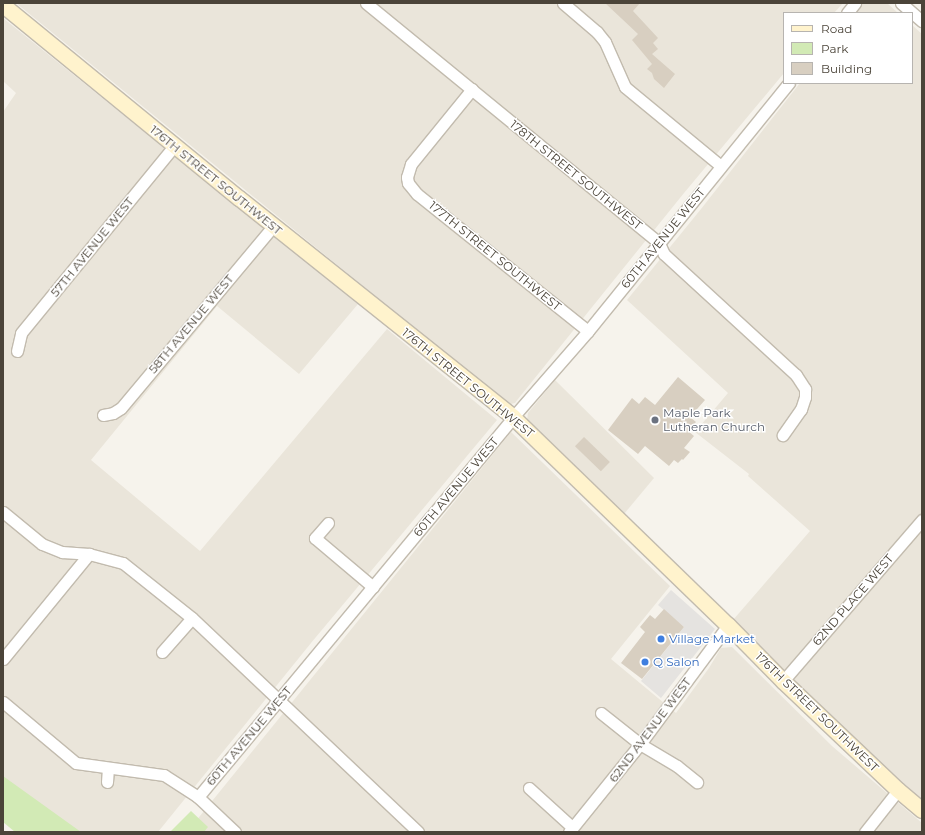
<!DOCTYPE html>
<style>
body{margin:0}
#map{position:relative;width:925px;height:835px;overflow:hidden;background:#f6f3ec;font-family:Montserrat,sans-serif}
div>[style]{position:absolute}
.residential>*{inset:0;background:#eae5da}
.green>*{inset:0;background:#d2eab5}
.parking>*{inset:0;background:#e5e3e0}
.building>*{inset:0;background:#d8cfc1;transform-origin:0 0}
.roads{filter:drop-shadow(1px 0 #c2bbae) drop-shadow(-1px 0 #c2bbae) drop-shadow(0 1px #c2bbae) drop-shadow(0 -1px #c2bbae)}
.street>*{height:11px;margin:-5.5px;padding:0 5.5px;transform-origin:5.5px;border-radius:5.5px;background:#fff}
.secondary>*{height:15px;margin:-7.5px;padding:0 7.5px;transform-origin:7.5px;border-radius:7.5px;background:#fff3cd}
.dots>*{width:11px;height:11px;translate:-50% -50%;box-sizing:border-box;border:2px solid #fff;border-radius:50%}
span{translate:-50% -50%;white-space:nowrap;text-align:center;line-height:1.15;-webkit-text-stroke:3px #fff;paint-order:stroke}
.street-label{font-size:12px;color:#4b4439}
.worship-label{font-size:12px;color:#5b616d}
.left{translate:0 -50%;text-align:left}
.shop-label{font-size:12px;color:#366cbe}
.frame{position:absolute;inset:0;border:4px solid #4b4439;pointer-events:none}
.legend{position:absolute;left:783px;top:12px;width:130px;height:72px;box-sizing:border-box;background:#fff;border:1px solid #b7b4b0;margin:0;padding:5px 7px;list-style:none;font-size:12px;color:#4b4439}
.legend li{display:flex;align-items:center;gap:8px;height:20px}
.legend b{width:20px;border:1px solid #b7b4b0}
</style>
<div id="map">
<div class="residential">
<i style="clip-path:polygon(16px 3px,843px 3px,834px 13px,784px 13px,784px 73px,684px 193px,518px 399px,515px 403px,511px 404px,504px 401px)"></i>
<i style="clip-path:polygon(862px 3px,887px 3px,898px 13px,854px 13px)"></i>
<i style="clip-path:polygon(3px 18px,358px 304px,299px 374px,217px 306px,91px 460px,200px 551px,387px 329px,497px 420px,311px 643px,158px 832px,53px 832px,3px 794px,3px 112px,16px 93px,3px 81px)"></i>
<i style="clip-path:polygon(912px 25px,922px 34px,922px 800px,861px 748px,733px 620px,810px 531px,748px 476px,749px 474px,695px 432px,728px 393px,627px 300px,701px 209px,800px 83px,912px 83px)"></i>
<i style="clip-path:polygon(555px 380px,654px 478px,624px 514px,527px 420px,528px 413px)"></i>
<i style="clip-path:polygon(511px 432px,670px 586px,611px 659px,676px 713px,709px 668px,721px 648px,732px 647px,832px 746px,922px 823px,922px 832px,187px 832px)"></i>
</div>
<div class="green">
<i style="clip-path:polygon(3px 776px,81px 832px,15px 832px,3px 822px)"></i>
<i style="clip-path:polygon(191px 811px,208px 827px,204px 832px,170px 832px)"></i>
</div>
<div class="parking">
<i style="clip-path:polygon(671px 590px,715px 629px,661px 698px,641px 681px,684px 627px,658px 605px)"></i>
</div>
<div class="building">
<i style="clip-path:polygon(605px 3px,640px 3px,633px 11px,658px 38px,653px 43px,658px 49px,652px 54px,675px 74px,664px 88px,654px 79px,652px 73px,647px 69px,652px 64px,632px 40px,638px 34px)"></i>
<i style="clip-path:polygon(678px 377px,705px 400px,690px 417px,696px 422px,688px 431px,694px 436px,684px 448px,690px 452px,683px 460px,682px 459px,678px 463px,674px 460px,669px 466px,645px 446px,638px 454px,608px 430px,632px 398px,639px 404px,645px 397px,655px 405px)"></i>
<i style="left:584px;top:437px;width:36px;height:13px;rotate:44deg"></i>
<i style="clip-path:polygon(664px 609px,684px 627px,642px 679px,621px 663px,645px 632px,640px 627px,650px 615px,655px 619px)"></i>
</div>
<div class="roads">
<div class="street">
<i style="left:366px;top:3px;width:379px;rotate:39.3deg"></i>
<i style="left:659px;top:243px;width:12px;rotate:66deg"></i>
<i style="left:664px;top:254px;width:179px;rotate:42.5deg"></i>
<i style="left:796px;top:375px;width:17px;rotate:57deg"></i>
<i style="left:805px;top:389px;width:8px;rotate:90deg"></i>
<i style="left:805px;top:397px;width:13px;rotate:108deg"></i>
<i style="left:801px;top:409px;width:32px;rotate:125deg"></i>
<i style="left:563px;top:3px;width:45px;rotate:40.5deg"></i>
<i style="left:597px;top:32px;width:13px;rotate:51deg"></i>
<i style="left:605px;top:42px;width:49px;rotate:66deg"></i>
<i style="left:625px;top:87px;width:124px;rotate:39.5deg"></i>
<i style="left:901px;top:3px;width:28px;rotate:41deg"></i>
<i style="left:847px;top:13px;width:13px;rotate:-51deg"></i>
<i style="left:472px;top:89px;width:97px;rotate:129.1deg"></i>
<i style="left:411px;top:164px;width:14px;rotate:107deg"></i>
<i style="left:407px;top:177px;width:6px;rotate:81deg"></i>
<i style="left:408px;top:183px;width:14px;rotate:51deg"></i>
<i style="left:417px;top:194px;width:219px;rotate:38.7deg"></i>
<i style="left:17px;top:351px;width:18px;rotate:-77deg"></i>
<i style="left:21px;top:333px;width:242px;rotate:-50.7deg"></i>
<i style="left:103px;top:415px;width:10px;rotate:-11deg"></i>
<i style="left:113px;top:413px;width:9px;rotate:-32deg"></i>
<i style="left:121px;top:408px;width:237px;rotate:-50.1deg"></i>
<i style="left:3px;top:512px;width:50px;rotate:39.4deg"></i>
<i style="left:42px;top:544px;width:22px;rotate:22deg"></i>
<i style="left:62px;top:552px;width:27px;rotate:4deg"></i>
<i style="left:89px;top:554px;width:35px;rotate:15deg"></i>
<i style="left:123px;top:563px;width:88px;rotate:38.6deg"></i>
<i style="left:192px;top:618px;width:311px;rotate:43.4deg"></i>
<i style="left:328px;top:523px;width:20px;rotate:131deg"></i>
<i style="left:315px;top:538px;width:76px;rotate:40.2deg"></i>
<i style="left:162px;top:652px;width:45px;rotate:-48.6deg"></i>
<i style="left:3px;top:659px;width:136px;rotate:-50.7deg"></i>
<i style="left:783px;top:681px;width:213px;rotate:-49.2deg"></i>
<i style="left:3px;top:702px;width:95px;rotate:39.9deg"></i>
<i style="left:76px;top:763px;width:89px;rotate:7.8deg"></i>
<i style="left:164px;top:775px;width:40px;rotate:32.9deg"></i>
<i style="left:198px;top:797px;width:51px;rotate:43.4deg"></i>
<i style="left:601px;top:713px;width:50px;rotate:38.5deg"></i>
<i style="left:640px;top:744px;width:43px;rotate:30.7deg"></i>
<i style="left:677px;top:766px;width:26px;rotate:39deg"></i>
<i style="left:107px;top:782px;width:14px;rotate:-86deg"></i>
<i style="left:529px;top:788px;width:58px;rotate:42.2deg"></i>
<i style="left:198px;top:797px;width:494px;rotate:-50.3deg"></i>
<i style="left:513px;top:417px;width:114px;rotate:-48.9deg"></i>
<i style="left:588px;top:331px;width:319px;rotate:-51deg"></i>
<i style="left:569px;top:832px;width:113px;rotate:-51.1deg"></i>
<i style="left:640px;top:744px;width:148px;rotate:-53.5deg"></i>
<i style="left:865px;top:832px;width:53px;rotate:-51.8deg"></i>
</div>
<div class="secondary">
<i style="left:3px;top:5px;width:305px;rotate:39.3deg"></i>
<i style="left:239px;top:198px;width:351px;rotate:38.6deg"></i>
<i style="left:513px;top:417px;width:299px;rotate:44.1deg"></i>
<i style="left:728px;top:625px;width:78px;rotate:45.5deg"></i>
<i style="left:783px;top:681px;width:158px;rotate:43.5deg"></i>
<i style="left:898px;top:790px;width:31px;rotate:40deg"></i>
</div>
</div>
<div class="dots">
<i style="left:655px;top:420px;background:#6b7280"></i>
<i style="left:661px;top:639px;background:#3f7fe0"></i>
<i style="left:645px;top:662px;background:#3f7fe0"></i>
</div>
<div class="street-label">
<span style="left:576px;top:175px;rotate:39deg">178TH STREET SOUTHWEST</span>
<span style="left:216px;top:180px;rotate:39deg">176TH STREET SOUTHWEST</span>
<span style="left:663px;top:238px;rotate:-51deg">60TH AVENUE WEST</span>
<span style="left:92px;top:247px;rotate:-51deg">57TH AVENUE WEST</span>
<span style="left:495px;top:256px;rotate:39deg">177TH STREET SOUTHWEST</span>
<span style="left:191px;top:324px;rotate:-50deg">58TH AVENUE WEST</span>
<span style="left:468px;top:383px;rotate:39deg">176TH STREET SOUTHWEST</span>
<span style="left:456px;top:487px;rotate:-50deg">60TH AVENUE WEST</span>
<span style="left:853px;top:600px;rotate:-49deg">62ND PLACE WEST</span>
<span style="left:817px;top:712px;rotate:44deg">176TH STREET SOUTHWEST</span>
<span style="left:650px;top:730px;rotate:-53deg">62ND AVENUE WEST</span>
<span style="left:249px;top:736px;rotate:-50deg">60TH AVENUE WEST</span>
</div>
<div class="worship-label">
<span class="left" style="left:663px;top:420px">Maple Park<br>Lutheran Church</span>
</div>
<div class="shop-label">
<span class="left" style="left:669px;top:639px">Village Market</span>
<span class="left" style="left:653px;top:662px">Q Salon</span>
</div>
<div class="frame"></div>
<ul class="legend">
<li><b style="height:5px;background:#fff3cd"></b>Road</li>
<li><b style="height:11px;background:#d2eab5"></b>Park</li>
<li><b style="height:11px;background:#d8cfc1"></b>Building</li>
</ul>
</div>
